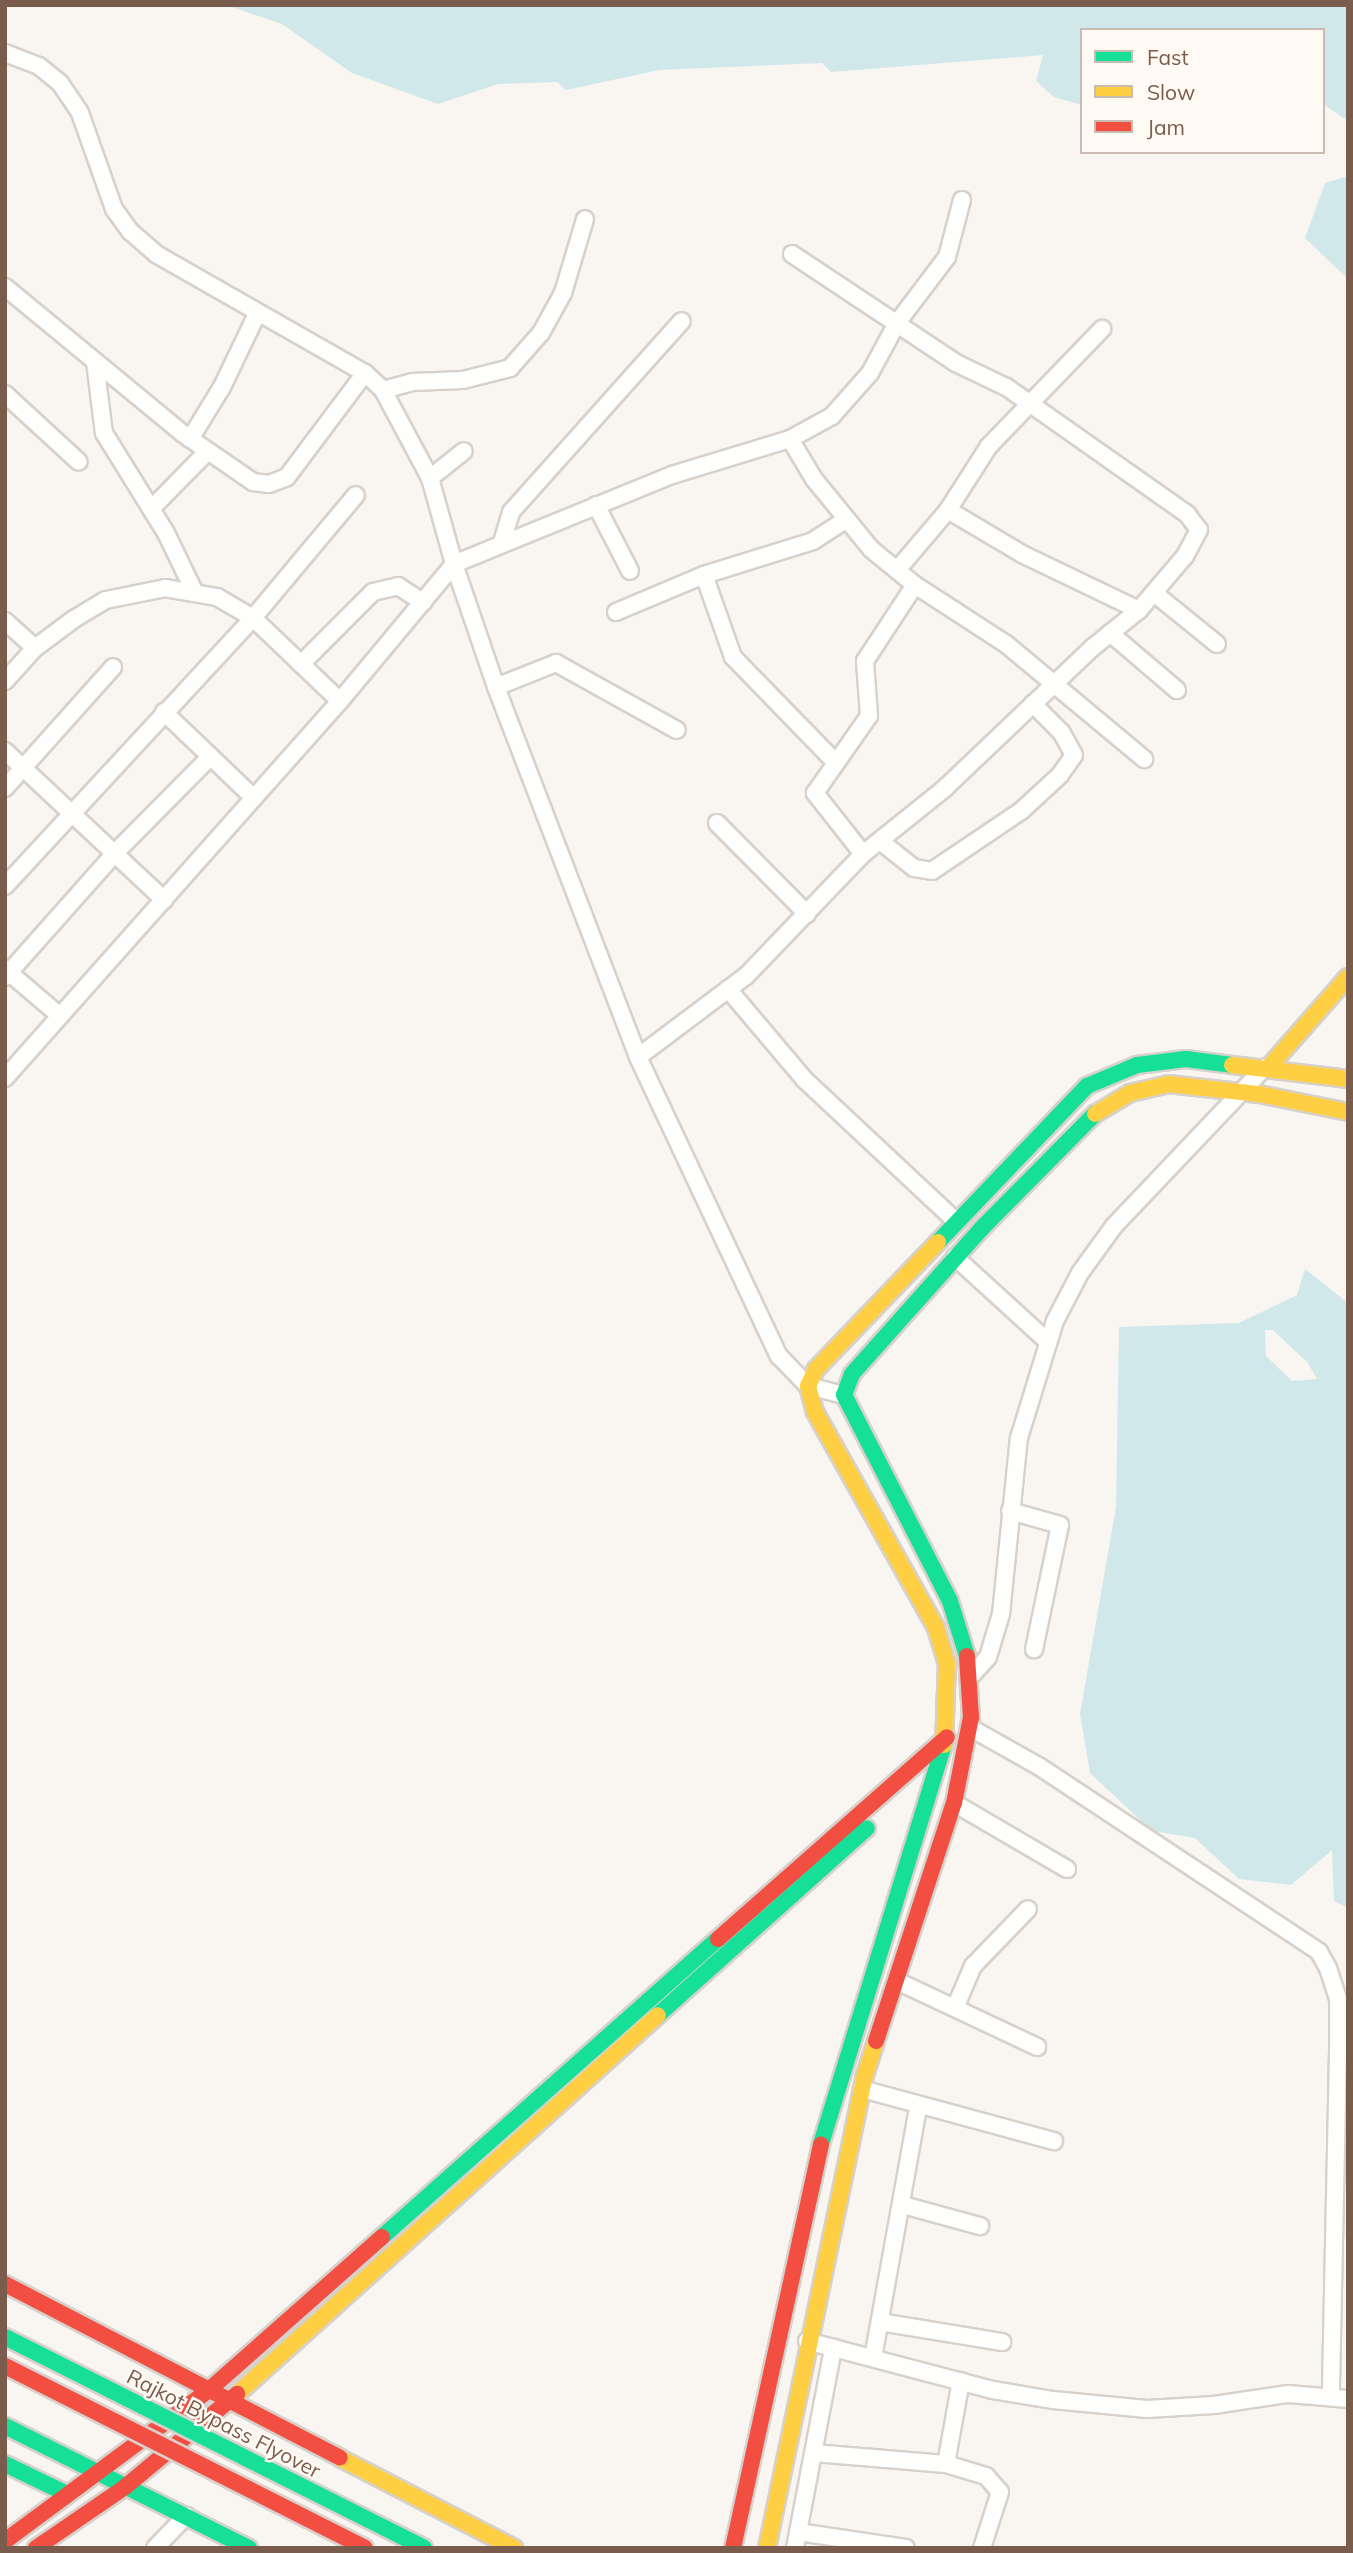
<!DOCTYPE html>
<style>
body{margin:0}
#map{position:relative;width:1353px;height:2553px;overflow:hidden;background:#f9f5f0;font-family:Mulish,sans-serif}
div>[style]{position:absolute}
.water>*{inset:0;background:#d0e8ea}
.roads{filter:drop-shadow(2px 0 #d7d1cb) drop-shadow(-2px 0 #d7d1cb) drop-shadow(0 2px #d7d1cb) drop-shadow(0 -2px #d7d1cb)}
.street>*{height:16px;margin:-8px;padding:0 8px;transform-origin:8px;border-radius:8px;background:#fefefd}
.fast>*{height:16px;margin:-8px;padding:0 8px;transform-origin:8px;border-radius:8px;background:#16e098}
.slow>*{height:16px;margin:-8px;padding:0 8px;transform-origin:8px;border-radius:8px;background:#ffcf43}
.jam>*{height:16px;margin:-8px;padding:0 8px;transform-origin:8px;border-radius:8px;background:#f24e42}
.bridges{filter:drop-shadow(2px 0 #dad1cc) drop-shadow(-2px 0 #dad1cc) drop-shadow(0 2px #dad1cc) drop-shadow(0 -2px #dad1cc)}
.fast-bridge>*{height:16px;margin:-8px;padding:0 8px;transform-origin:8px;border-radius:8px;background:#16e098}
.jam-bridge>*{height:16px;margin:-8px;padding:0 8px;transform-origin:8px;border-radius:8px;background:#f24e42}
span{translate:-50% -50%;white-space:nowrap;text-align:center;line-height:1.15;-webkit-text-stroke:5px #fffaf3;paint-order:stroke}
.street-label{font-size:21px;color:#7a5c4d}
.frame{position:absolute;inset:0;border:7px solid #7a5c4d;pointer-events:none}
.legend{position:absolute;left:1080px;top:28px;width:245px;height:126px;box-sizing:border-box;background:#fffaf3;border:2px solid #cabbb1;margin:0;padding:9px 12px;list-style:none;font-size:21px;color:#7a5c4d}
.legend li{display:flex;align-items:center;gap:14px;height:35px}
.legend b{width:35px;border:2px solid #cabbb1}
</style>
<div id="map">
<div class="water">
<i style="clip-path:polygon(226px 5px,1348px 5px,1348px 121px,1323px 104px,1323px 30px,1082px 30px,1082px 105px,1054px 97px,1036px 81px,1043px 55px,831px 72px,822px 63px,659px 70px,566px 90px,557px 82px,498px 84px,438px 104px,352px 73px,282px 24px)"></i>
<i style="clip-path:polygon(1348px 176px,1348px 305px,1347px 278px,1305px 238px,1325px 183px)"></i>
<i style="clip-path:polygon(evenodd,1305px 1269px,1348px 1303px,1348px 1908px,1334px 1901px,1332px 1850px,1291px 1885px,1239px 1879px,1195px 1838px,1152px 1831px,1090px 1773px,1080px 1714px,1116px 1507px,1119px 1327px,1239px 1323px,1297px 1295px,1305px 1269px,1265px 1330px,1273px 1330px,1308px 1363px,1317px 1379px,1292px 1381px,1266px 1356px,1265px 1330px)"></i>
</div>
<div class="roads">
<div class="street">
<i style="left:5px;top:53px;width:36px;rotate:21deg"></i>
<i style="left:39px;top:66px;width:27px;rotate:39deg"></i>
<i style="left:60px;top:83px;width:36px;rotate:56deg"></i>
<i style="left:80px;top:113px;width:102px;rotate:70.5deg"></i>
<i style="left:114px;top:209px;width:29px;rotate:54deg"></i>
<i style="left:131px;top:232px;width:33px;rotate:41deg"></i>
<i style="left:156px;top:254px;width:241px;rotate:29.7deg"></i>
<i style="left:365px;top:373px;width:25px;rotate:43deg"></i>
<i style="left:383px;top:390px;width:100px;rotate:61.9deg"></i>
<i style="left:430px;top:478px;width:89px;rotate:74.4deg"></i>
<i style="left:454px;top:564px;width:130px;rotate:71.1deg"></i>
<i style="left:496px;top:687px;width:396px;rotate:69deg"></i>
<i style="left:638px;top:1057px;width:331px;rotate:64.8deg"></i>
<i style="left:779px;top:1356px;width:42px;rotate:46deg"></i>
<i style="left:808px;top:1386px;width:37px;rotate:14deg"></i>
<i style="left:5px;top:287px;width:229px;rotate:39.5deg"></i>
<i style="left:182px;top:433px;width:86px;rotate:34.6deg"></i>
<i style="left:253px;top:482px;width:16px;rotate:7deg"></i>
<i style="left:269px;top:484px;width:19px;rotate:-21deg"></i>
<i style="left:287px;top:477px;width:130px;rotate:-53.1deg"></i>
<i style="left:95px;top:362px;width:72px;rotate:82.8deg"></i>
<i style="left:104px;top:433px;width:118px;rotate:58.2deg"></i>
<i style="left:166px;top:533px;width:64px;rotate:64.2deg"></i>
<i style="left:383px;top:390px;width:30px;rotate:-15deg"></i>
<i style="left:412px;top:382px;width:51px;rotate:-2.2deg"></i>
<i style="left:463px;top:380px;width:49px;rotate:-14.3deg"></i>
<i style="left:510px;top:368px;width:47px;rotate:-48.5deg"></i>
<i style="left:541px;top:333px;width:46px;rotate:-61.2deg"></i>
<i style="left:563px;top:293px;width:77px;rotate:-73.4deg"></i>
<i style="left:5px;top:394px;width:100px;rotate:42.6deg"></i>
<i style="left:190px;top:439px;width:61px;rotate:-58.4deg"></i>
<i style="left:222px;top:387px;width:81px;rotate:-64.4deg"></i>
<i style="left:790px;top:439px;width:47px;rotate:59deg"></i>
<i style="left:814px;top:479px;width:90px;rotate:50.8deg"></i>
<i style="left:871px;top:549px;width:57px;rotate:39.3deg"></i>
<i style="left:915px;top:585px;width:108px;rotate:33deg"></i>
<i style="left:1006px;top:644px;width:180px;rotate:39.8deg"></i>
<i style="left:430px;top:478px;width:43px;rotate:-38.5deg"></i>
<i style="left:596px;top:505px;width:74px;rotate:62.7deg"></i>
<i style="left:151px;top:509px;width:80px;rotate:-45.5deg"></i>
<i style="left:948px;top:510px;width:86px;rotate:30.7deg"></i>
<i style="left:1022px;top:554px;width:130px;rotate:25.6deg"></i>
<i style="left:502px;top:542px;width:31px;rotate:-73deg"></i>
<i style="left:511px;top:512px;width:256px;rotate:-48.2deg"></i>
<i style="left:897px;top:570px;width:79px;rotate:-49.6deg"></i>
<i style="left:948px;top:510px;width:76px;rotate:-57.4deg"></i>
<i style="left:989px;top:446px;width:163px;rotate:-46deg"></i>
<i style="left:704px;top:575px;width:87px;rotate:70.5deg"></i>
<i style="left:733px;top:657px;width:146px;rotate:45.8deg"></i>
<i style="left:1154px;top:593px;width:81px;rotate:39deg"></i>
<i style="left:616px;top:612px;width:95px;rotate:-22.8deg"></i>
<i style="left:704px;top:575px;width:114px;rotate:-17.3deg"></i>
<i style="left:813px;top:541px;width:38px;rotate:-33deg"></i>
<i style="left:5px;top:621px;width:40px;rotate:42deg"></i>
<i style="left:1110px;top:633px;width:88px;rotate:40.4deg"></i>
<i style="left:301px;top:664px;width:102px;rotate:-45deg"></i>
<i style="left:373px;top:592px;width:26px;rotate:-13deg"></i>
<i style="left:398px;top:586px;width:30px;rotate:33deg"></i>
<i style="left:5px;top:681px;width:45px;rotate:-47.7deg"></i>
<i style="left:35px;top:648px;width:49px;rotate:-36.6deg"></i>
<i style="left:74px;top:619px;width:37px;rotate:-31deg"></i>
<i style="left:106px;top:600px;width:60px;rotate:-11.5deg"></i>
<i style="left:165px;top:588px;width:53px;rotate:9.8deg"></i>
<i style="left:217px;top:597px;width:42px;rotate:30.3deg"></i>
<i style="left:253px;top:618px;width:120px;rotate:43.7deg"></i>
<i style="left:496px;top:687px;width:65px;rotate:-21.8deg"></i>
<i style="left:556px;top:663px;width:138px;rotate:29deg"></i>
<i style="left:164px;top:712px;width:124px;rotate:43.7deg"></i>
<i style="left:5px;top:751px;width:218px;rotate:43.1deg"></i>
<i style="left:5px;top:788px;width:162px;rotate:-48.2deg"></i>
<i style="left:717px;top:823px;width:128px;rotate:45.3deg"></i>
<i style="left:880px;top:841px;width:43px;rotate:38.5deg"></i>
<i style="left:914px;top:868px;width:18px;rotate:9deg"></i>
<i style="left:932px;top:871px;width:107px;rotate:-34deg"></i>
<i style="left:1021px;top:811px;width:53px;rotate:-42.7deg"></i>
<i style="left:1060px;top:775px;width:24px;rotate:-55deg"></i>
<i style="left:1074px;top:755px;width:26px;rotate:-119deg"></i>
<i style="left:1061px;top:732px;width:40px;rotate:-135deg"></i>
<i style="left:863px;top:854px;width:78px;rotate:-128.2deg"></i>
<i style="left:815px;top:793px;width:94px;rotate:-55deg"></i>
<i style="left:869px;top:716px;width:55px;rotate:-94.2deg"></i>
<i style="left:865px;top:661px;width:91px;rotate:-56.7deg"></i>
<i style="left:5px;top:886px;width:365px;rotate:-47.2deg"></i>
<i style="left:253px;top:618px;width:160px;rotate:-50.1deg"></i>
<i style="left:5px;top:969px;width:72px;rotate:40.5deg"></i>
<i style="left:5px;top:977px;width:166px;rotate:-48.4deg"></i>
<i style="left:115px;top:853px;width:136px;rotate:-45.3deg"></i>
<i style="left:728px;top:989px;width:118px;rotate:49.8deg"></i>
<i style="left:804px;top:1079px;width:208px;rotate:43.1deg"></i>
<i style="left:638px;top:1057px;width:135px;rotate:-36.9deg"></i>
<i style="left:746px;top:976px;width:169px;rotate:-46.2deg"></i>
<i style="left:863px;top:854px;width:105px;rotate:-38.8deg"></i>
<i style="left:945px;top:788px;width:203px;rotate:-43.6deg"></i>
<i style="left:1092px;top:648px;width:60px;rotate:-39deg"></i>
<i style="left:1139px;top:610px;width:71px;rotate:-49.6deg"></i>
<i style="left:1185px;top:556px;width:30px;rotate:-62deg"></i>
<i style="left:1199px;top:530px;width:20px;rotate:-127deg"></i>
<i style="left:1187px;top:514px;width:221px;rotate:-144.9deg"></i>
<i style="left:1006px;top:387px;width:55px;rotate:-154.4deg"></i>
<i style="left:956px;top:363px;width:197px;rotate:-146.4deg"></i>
<i style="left:5px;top:1078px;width:504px;rotate:-48.38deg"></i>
<i style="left:340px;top:701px;width:178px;rotate:-50.2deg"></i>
<i style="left:454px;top:564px;width:235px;rotate:-22.2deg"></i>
<i style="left:672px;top:475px;width:123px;rotate:-17deg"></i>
<i style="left:790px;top:439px;width:48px;rotate:-28.7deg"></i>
<i style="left:832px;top:416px;width:57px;rotate:-48.5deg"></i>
<i style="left:870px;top:373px;width:57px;rotate:-61.6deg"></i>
<i style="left:897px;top:323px;width:83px;rotate:-52.9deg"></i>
<i style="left:947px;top:257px;width:59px;rotate:-75.3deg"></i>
<i style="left:955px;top:1257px;width:125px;rotate:42.4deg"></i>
<i style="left:1010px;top:1511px;width:52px;rotate:15.6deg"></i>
<i style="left:1060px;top:1525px;width:127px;rotate:101.8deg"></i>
<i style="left:971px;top:1676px;width:25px;rotate:-48deg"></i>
<i style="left:988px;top:1657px;width:45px;rotate:-73.2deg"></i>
<i style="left:1001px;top:1614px;width:177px;rotate:-84.2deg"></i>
<i style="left:1019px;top:1438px;width:122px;rotate:-72.9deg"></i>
<i style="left:1055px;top:1321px;width:54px;rotate:-62.5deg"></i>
<i style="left:1080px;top:1273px;width:58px;rotate:-54.1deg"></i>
<i style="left:1114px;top:1226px;width:219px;rotate:-46.5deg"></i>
<i style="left:969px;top:1727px;width:81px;rotate:29.4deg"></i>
<i style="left:1040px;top:1767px;width:335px;rotate:33.5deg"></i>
<i style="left:1319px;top:1952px;width:18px;rotate:61deg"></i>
<i style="left:1328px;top:1968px;width:32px;rotate:72deg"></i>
<i style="left:1338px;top:1998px;width:54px;rotate:90deg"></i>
<i style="left:1338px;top:2052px;width:344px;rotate:91.2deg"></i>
<i style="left:954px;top:1803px;width:131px;rotate:30.3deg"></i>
<i style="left:897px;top:1981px;width:155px;rotate:25.2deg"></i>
<i style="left:955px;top:2008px;width:46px;rotate:-66.8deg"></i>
<i style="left:973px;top:1966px;width:79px;rotate:-46deg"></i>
<i style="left:862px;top:2089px;width:199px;rotate:15.2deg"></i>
<i style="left:903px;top:2205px;width:80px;rotate:15.3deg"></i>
<i style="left:880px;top:2322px;width:124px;rotate:9.3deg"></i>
<i style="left:807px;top:2341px;width:192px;rotate:14.8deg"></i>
<i style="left:993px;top:2390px;width:61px;rotate:9.5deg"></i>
<i style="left:1053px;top:2400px;width:94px;rotate:5.5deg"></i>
<i style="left:1147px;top:2409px;width:67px;rotate:-3.4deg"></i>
<i style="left:1214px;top:2405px;width:75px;rotate:-8.5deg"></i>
<i style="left:1288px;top:2394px;width:60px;rotate:4.8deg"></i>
<i style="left:873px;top:2358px;width:255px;rotate:-79.8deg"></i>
<i style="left:814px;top:2453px;width:132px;rotate:4.8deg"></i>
<i style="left:946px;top:2464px;width:42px;rotate:16.7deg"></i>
<i style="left:986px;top:2476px;width:21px;rotate:49deg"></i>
<i style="left:1000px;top:2492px;width:59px;rotate:107.8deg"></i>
<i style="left:946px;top:2464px;width:84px;rotate:-79.8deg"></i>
<i style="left:798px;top:2532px;width:109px;rotate:8.4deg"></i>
<i style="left:155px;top:2548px;width:45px;rotate:-45.9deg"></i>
<i style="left:795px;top:2548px;width:204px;rotate:-79.2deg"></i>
</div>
<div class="fast">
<i style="left:938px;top:1242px;width:216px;rotate:-46.3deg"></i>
<i style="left:1087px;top:1086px;width:54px;rotate:-22.8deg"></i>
<i style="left:1137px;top:1065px;width:49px;rotate:-7deg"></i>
<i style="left:1186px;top:1059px;width:46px;rotate:7.4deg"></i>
<i style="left:967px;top:1656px;width:58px;rotate:-107.2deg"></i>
<i style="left:950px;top:1601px;width:232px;rotate:-117.2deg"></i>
<i style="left:844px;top:1395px;width:22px;rotate:-69deg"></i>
<i style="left:852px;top:1374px;width:194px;rotate:-48.3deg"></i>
<i style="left:981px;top:1229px;width:162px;rotate:-45.3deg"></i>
<i style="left:658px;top:2015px;width:280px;rotate:-41.8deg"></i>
<i style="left:821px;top:2144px;width:418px;rotate:-72.9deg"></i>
<i style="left:382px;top:2237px;width:449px;rotate:-41.6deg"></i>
<i style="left:5px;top:2426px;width:273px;rotate:26.6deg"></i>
<i style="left:5px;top:2464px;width:69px;rotate:25.8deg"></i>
</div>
<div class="slow">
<i style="left:1232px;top:1065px;width:117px;rotate:6.9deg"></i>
<i style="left:1268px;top:1068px;width:121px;rotate:-48.7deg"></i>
<i style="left:1095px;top:1114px;width:41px;rotate:-31deg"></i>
<i style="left:1130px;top:1093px;width:39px;rotate:-13deg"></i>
<i style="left:1168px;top:1084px;width:92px;rotate:6.3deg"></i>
<i style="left:1259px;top:1094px;width:91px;rotate:11.4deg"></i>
<i style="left:938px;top:1242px;width:176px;rotate:133.8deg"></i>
<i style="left:816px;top:1369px;width:19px;rotate:115deg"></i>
<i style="left:808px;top:1386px;width:27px;rotate:75deg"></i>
<i style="left:815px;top:1412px;width:248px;rotate:60.7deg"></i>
<i style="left:936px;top:1628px;width:37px;rotate:73deg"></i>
<i style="left:947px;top:1663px;width:82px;rotate:92.1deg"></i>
<i style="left:237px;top:2394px;width:566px;rotate:-41.99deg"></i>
<i style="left:340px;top:2458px;width:196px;rotate:27.3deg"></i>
<i style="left:767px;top:2548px;width:480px;rotate:-78.3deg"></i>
<i style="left:864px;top:2078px;width:39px;rotate:-72deg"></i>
</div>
<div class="jam">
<i style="left:718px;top:1939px;width:305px;rotate:-41.4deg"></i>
<i style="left:876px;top:2041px;width:250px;rotate:-71.9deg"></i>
<i style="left:954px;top:1803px;width:88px;rotate:-78.8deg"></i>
<i style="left:971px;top:1717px;width:61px;rotate:-93.8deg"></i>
<i style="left:5px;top:2284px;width:377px;rotate:27.4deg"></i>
<i style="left:5px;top:2541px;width:254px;rotate:-36.5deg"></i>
<i style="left:209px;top:2390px;width:231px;rotate:-41.5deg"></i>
<i style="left:36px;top:2548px;width:108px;rotate:-34.4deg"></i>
<i style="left:125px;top:2487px;width:146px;rotate:-39.7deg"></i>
<i style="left:733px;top:2548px;width:413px;rotate:-77.7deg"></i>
</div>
</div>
<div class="bridges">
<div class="fast-bridge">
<i style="left:5px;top:2337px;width:469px;rotate:26.7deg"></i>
</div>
<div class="jam-bridge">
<i style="left:5px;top:2366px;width:403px;rotate:26.8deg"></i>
</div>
</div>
<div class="street-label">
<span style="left:224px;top:2423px;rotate:27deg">Rajkot Bypass Flyover</span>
</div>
<div class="frame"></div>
<ul class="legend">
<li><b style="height:9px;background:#16e098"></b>Fast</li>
<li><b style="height:9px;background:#ffcf43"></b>Slow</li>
<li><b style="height:9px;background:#f24e42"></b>Jam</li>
</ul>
</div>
